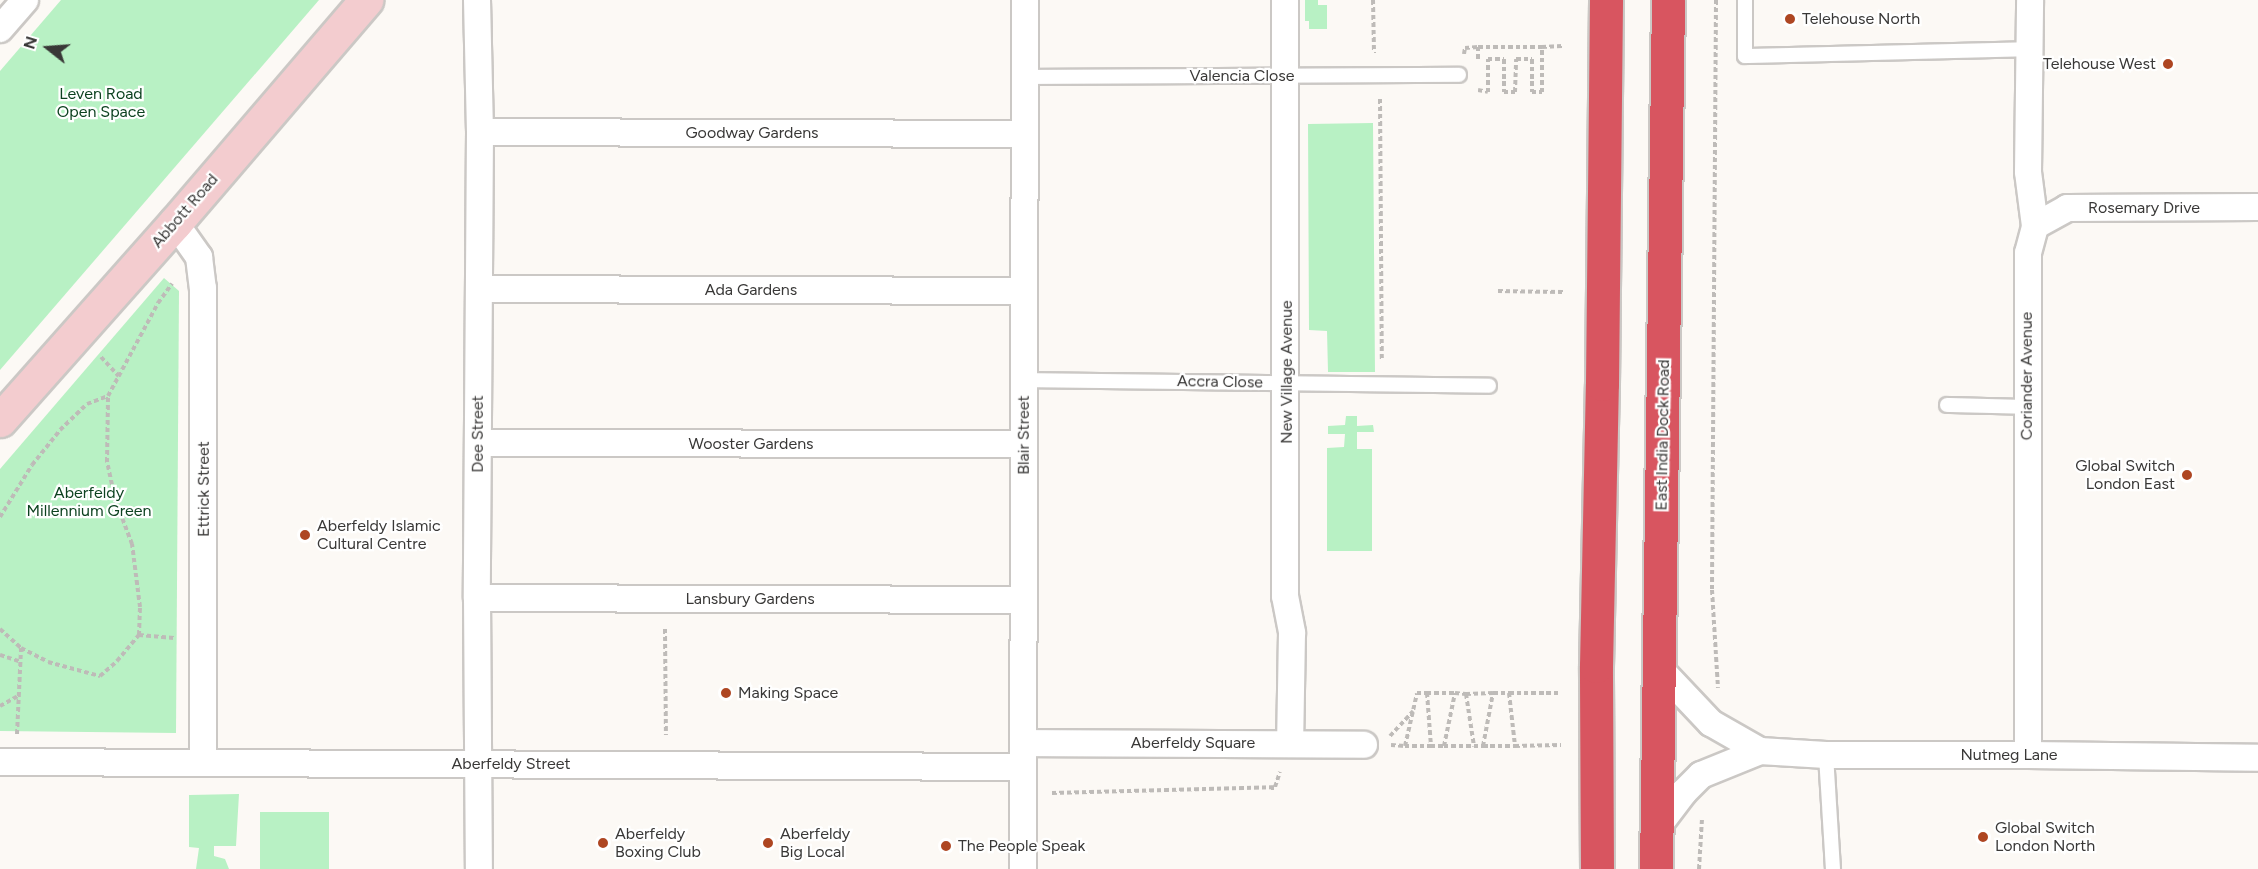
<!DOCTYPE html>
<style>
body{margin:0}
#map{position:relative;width:2258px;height:869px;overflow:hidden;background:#fcf9f5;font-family:Figtree,sans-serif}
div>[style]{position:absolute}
.green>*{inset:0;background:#b8f1c4;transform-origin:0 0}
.path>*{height:4px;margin-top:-2px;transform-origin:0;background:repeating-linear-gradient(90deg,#bebbb8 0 4.5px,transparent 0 7.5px)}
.roads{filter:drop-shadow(2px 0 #cbc8c5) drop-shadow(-2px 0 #cbc8c5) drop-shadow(0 2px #cbc8c5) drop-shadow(0 -2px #cbc8c5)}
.lane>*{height:14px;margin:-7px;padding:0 7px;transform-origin:7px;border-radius:7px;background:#fff}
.street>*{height:26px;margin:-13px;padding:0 13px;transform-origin:13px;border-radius:13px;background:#fff}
.secondary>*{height:33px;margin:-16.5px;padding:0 16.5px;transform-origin:16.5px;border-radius:16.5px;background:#f3cccf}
.highway>*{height:33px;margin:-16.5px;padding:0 16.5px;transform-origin:16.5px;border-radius:16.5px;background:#d85560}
.dots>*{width:16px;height:16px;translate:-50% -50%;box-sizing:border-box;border:3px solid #fff;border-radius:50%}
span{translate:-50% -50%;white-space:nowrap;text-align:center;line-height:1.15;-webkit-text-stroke:4.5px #fff;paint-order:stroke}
.poi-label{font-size:16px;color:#393837}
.left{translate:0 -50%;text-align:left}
.right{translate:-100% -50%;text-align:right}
.street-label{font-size:16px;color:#393837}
.park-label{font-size:16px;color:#0d4220}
.north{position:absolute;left:18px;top:18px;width:60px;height:60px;-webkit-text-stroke:4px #fff;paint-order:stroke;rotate:287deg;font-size:16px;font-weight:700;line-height:24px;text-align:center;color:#393837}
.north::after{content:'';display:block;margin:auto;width:21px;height:27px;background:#393837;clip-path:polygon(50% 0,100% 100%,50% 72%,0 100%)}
</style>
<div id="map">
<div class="green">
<i style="clip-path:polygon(61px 0,319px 0,0 370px,0 71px)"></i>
<i style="clip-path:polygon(1305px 0,1318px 0,1318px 5px,1327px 5px,1327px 29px,1309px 29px,1309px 21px,1305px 21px)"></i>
<i style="clip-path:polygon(1373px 123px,1375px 372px,1328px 372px,1327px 331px,1309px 330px,1308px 124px)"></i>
<i style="clip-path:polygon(164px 278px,179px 291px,176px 733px,0 731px,0 469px)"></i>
<i style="clip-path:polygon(1346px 416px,1357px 416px,1357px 426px,1373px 425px,1374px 432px,1357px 432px,1357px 449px,1372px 449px,1372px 551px,1327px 551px,1327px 448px,1344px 447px,1345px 434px,1328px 434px,1328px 426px,1345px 425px)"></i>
<i style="clip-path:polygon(239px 794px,236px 846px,214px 846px,214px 856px,225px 859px,229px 869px,196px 869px,199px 848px,189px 847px,189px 795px)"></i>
<i style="left:329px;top:812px;width:57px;height:69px;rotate:90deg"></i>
</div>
<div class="path">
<i style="left:1373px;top:0;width:53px;rotate:88.9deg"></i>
<i style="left:1716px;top:0;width:590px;rotate:90.39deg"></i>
<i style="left:1712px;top:590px;width:98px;rotate:86.5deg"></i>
<i style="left:1478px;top:47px;width:64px"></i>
<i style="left:1464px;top:54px;width:6px;rotate:-81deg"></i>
<i style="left:1465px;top:48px;width:13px;rotate:-4deg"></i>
<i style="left:1478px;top:47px;width:15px;rotate:90deg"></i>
<i style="left:1478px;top:90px;width:10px;rotate:11deg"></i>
<i style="left:1488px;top:92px;width:33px;rotate:-90deg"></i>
<i style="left:1488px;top:59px;width:16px"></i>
<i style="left:1504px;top:59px;width:33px;rotate:90deg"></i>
<i style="left:1504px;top:92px;width:11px"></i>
<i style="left:1515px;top:92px;width:33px;rotate:-88deg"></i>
<i style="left:1516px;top:59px;width:16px"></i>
<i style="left:1532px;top:59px;width:33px;rotate:90deg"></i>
<i style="left:1532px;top:92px;width:10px"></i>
<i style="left:1542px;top:92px;width:45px;rotate:-90deg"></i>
<i style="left:1542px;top:47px;width:20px;rotate:-3deg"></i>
<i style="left:1380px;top:99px;width:262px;rotate:89.6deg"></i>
<i style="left:1498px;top:291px;width:65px;rotate:0.9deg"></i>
<i style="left:101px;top:357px;width:26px;rotate:47deg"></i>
<i style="left:0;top:517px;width:61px;rotate:-58.4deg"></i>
<i style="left:32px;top:465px;width:45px;rotate:-51.3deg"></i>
<i style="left:60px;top:430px;width:37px;rotate:-44deg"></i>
<i style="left:87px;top:404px;width:22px;rotate:-21deg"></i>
<i style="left:0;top:629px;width:28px;rotate:42deg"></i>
<i style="left:21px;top:648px;width:30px;rotate:27deg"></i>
<i style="left:48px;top:662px;width:54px;rotate:15.1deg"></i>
<i style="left:100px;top:676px;width:23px;rotate:-41deg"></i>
<i style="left:117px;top:661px;width:34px;rotate:-50deg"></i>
<i style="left:139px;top:635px;width:28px;rotate:-88deg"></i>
<i style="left:140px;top:607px;width:64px;rotate:-97.2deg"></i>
<i style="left:132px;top:544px;width:48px;rotate:-110.7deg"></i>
<i style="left:115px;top:499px;width:38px;rotate:-102deg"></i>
<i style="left:107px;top:462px;width:66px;rotate:-89.1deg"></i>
<i style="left:108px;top:396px;width:106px;rotate:-61.7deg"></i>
<i style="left:158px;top:303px;width:24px;rotate:-54deg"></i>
<i style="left:665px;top:629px;width:106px;rotate:89.5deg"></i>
<i style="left:139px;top:635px;width:35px;rotate:5deg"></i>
<i style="left:0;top:655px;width:22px;rotate:18deg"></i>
<i style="left:1427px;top:693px;width:28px"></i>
<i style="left:1509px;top:693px;width:52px"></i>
<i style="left:1466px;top:694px;width:27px;rotate:-2deg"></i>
<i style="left:0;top:706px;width:21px;rotate:-29deg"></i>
<i style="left:17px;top:734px;width:86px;rotate:-87.3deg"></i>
<i style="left:1390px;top:736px;width:34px;rotate:-47deg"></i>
<i style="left:1391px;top:745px;width:14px;rotate:4deg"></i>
<i style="left:1405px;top:746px;width:54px;rotate:-77.2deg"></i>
<i style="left:1417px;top:693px;width:10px"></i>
<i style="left:1427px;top:693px;width:53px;rotate:85.7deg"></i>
<i style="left:1431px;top:746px;width:13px"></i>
<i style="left:1444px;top:746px;width:54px;rotate:-78.3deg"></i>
<i style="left:1455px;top:693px;width:11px;rotate:5deg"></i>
<i style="left:1466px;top:694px;width:53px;rotate:81.3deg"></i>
<i style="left:1474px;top:746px;width:9px"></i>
<i style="left:1483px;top:746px;width:54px;rotate:-79.3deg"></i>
<i style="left:1493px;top:693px;width:16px"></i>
<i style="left:1509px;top:693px;width:53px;rotate:83.5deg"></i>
<i style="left:1515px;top:746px;width:46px;rotate:-1.2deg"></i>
<i style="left:1405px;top:746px;width:26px"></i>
<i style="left:1444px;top:746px;width:30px"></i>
<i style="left:1483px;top:746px;width:32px"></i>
<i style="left:1052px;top:793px;width:223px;rotate:-1.5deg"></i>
<i style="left:1275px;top:787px;width:16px;rotate:-72deg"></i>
<i style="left:1699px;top:869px;width:50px;rotate:-86.6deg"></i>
</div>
<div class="roads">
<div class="lane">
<i style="left:1745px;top:0;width:56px;rotate:90deg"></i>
<i style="left:1745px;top:56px;width:284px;rotate:-1.4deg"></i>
<i style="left:1025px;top:77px;width:434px;rotate:-0.3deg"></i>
<i style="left:1024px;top:380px;width:465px;rotate:0.7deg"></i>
<i style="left:1947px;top:405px;width:80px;rotate:1.4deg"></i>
<i style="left:1826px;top:755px;width:114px;rotate:86.5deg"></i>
</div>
<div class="street">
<i style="left:477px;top:0;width:132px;rotate:88.7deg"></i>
<i style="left:480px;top:132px;width:466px;rotate:90.4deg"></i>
<i style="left:477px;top:598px;width:271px;rotate:89.6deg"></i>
<i style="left:1285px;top:0;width:596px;rotate:90deg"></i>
<i style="left:1285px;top:596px;width:38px;rotate:79deg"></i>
<i style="left:1292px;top:633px;width:111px;rotate:91deg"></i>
<i style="left:0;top:29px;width:38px;rotate:-49deg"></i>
<i style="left:480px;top:132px;width:544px;rotate:0.21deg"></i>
<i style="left:175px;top:223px;width:42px;rotate:54.8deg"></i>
<i style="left:199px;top:257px;width:31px;rotate:83deg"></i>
<i style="left:203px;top:288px;width:475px;rotate:90deg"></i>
<i style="left:2035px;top:226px;width:37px;rotate:-29deg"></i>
<i style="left:2067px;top:208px;width:191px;rotate:-0.3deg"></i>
<i style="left:479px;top:289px;width:545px;rotate:0.21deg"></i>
<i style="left:478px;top:443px;width:545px;rotate:0.11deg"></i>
<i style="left:477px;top:598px;width:546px;rotate:0.21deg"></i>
<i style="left:1658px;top:667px;width:77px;rotate:46.6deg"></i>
<i style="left:1711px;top:723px;width:56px;rotate:29.7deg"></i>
<i style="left:1023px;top:743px;width:341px;rotate:0.3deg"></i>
<i style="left:2028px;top:755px;width:502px;rotate:-90deg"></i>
<i style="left:2028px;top:253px;width:28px;rotate:-75deg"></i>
<i style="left:2035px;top:226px;width:54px;rotate:-97.4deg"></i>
<i style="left:2028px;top:172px;width:172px;rotate:-89.3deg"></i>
<i style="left:0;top:762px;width:1022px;rotate:0.28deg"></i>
<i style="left:1656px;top:829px;width:46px;rotate:-52.9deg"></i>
<i style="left:1684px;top:792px;width:24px;rotate:-45deg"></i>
<i style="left:1701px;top:775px;width:64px;rotate:-22.1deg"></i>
<i style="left:1760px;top:751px;width:66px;rotate:3.5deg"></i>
<i style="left:1826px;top:755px;width:202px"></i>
<i style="left:2028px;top:755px;width:230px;rotate:0.7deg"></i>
<i style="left:1023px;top:869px;width:869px;rotate:-89.87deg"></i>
</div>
<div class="secondary">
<i style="left:0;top:420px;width:264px;rotate:-48.4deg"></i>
<i style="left:175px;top:223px;width:294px;rotate:-49.4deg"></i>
</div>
<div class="highway">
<i style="left:1597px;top:869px;width:203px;rotate:-90.3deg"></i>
<i style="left:1596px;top:666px;width:282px;rotate:-88.8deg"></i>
<i style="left:1602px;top:384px;width:384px;rotate:-89.4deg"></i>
<i style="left:1656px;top:869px;width:869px;rotate:-89.21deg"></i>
</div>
</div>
<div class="dots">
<i style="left:1790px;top:19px;background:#ae4622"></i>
<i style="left:2168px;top:64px;background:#ae4622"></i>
<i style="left:2187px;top:475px;background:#ae4622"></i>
<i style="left:305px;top:535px;background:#ae4622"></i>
<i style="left:726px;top:693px;background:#ae4622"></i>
<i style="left:1983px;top:837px;background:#ae4622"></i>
<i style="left:603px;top:843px;background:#ae4622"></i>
<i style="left:768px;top:843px;background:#ae4622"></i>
<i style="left:946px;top:846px;background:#ae4622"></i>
</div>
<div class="poi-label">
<span class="left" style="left:1802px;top:19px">Telehouse North</span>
<span class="right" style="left:2156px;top:64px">Telehouse West</span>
<span class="right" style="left:2175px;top:475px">Global Switch<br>London East</span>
<span class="left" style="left:317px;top:535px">Aberfeldy Islamic<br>Cultural Centre</span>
<span class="left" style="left:738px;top:693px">Making Space</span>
<span class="left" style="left:1995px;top:837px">Global Switch<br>London North</span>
<span class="left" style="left:615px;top:843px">Aberfeldy<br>Boxing Club</span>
<span class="left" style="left:780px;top:843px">Aberfeldy<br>Big Local</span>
<span class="left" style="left:958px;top:846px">The People Speak</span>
</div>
<div class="street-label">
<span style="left:1242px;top:76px">Valencia Close</span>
<span style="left:752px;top:133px">Goodway Gardens</span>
<span style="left:2144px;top:208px">Rosemary Drive</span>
<span style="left:185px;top:211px;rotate:-49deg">Abbott Road</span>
<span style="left:751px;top:290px">Ada Gardens</span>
<span style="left:1287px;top:372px;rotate:-90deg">New Village Avenue</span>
<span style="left:2027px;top:376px;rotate:-90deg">Coriander Avenue</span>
<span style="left:1220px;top:382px;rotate:1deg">Accra Close</span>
<span style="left:478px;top:434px;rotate:-90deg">Dee Street</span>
<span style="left:1024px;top:435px;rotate:-90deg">Blair Street</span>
<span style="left:1663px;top:435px;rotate:-89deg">East India Dock Road</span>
<span style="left:751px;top:444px">Wooster Gardens</span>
<span style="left:204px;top:489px;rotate:-90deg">Ettrick Street</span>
<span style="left:750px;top:599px">Lansbury Gardens</span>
<span style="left:1193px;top:743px">Aberfeldy Square</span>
<span style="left:2009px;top:755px">Nutmeg Lane</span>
<span style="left:511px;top:764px">Aberfeldy Street</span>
</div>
<div class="park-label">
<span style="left:101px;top:103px">Leven Road<br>Open Space</span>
<span style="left:89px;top:502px">Aberfeldy<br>Millennium Green</span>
</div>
<div class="north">N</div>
</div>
